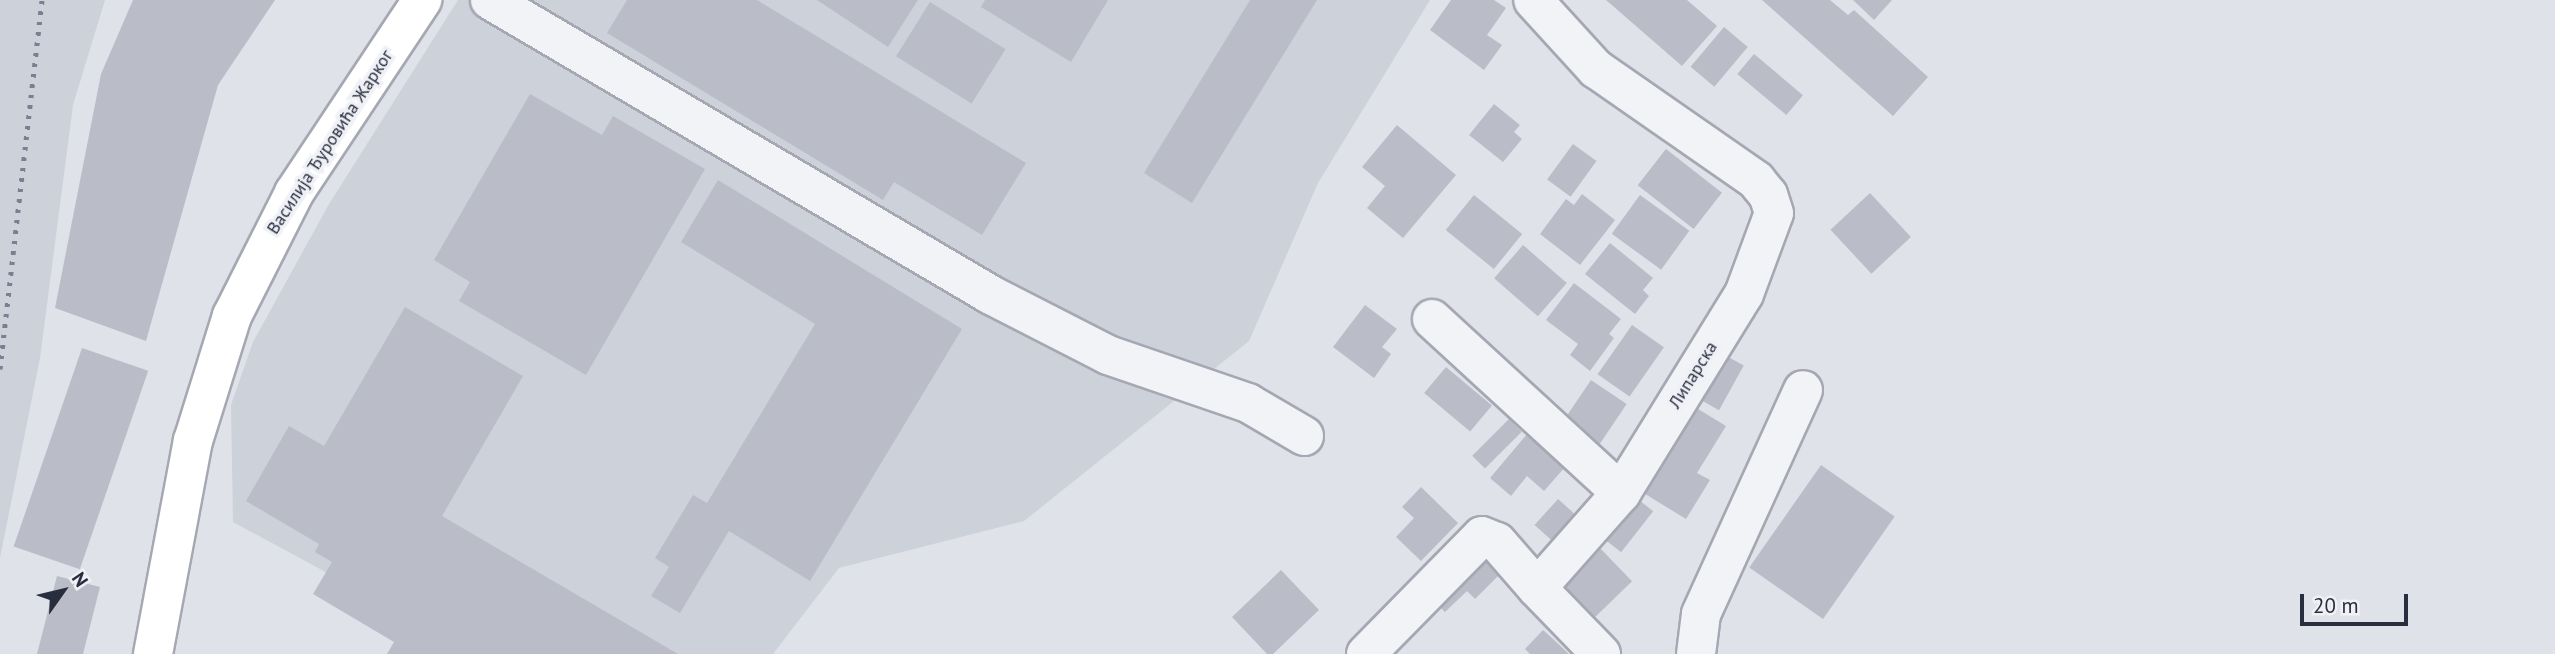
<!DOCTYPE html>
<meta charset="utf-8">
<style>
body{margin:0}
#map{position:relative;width:2555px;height:654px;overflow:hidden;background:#dfe2e8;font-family:"PT Sans",sans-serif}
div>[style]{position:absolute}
.built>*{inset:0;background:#cdd1da}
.building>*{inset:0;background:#babdc8;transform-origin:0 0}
.roads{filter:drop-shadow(2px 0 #a5a8b2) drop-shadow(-2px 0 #a5a8b2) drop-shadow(0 2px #a5a8b2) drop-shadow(0 -2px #a5a8b2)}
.minor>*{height:38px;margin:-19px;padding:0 19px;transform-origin:19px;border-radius:19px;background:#f2f3f7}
.major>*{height:38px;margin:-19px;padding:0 19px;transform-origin:19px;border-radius:19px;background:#fff}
.rail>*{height:5px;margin-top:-2.5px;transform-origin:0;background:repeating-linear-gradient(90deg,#798091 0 3.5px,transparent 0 10.5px)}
span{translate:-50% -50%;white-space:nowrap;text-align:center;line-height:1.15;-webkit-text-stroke:7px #eff1f6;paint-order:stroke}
.street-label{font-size:18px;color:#292e3f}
.north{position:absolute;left:28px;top:556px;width:70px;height:70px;-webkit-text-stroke:5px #eff1f6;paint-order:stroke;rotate:56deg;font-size:19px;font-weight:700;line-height:28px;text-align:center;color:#292e3f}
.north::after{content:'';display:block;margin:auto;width:24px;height:32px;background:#292e3f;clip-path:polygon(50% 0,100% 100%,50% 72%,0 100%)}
.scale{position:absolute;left:2300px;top:594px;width:108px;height:32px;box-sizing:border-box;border:4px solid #292e3f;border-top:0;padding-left:9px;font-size:21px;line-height:24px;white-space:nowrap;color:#292e3f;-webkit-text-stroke:5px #eff1f6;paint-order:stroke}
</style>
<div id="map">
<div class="built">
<i style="clip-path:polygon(0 0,105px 0,73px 105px,40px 358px,0 558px)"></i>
<i style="clip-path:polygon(458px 0,1430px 0,1318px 183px,1249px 341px,1024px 521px,839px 568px,773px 654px,477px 654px,233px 522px,231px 405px,253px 342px,329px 204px)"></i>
</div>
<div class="building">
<i style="clip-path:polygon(133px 0,275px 0,218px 85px,146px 341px,55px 308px,101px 74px)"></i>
<i style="clip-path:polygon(627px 0,757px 0,1026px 163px,982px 235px,894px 182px,883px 200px,607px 33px)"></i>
<i style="clip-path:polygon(817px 0,918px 0,888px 47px)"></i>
<i style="clip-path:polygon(985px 0,1108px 0,1071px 62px,981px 7px)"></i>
<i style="clip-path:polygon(1250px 0,1317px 0,1192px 203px,1144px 173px)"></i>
<i style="clip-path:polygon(1451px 0,1494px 0,1506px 8px,1487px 35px,1502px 45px,1484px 70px,1430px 30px)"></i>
<i style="clip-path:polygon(1606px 0,1687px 0,1717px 26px,1682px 66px)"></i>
<i style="clip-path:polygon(1762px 0,1830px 0,1848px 15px,1854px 10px,1928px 77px,1893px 116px)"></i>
<i style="clip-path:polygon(1853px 0,1892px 0,1874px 20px)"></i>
<i style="left:930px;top:2px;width:89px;height:64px;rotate:32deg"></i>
<i style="left:1724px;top:27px;width:31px;height:52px;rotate:40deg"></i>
<i style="left:1754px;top:54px;width:64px;height:26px;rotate:40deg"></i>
<i style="clip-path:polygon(530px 94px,602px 135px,613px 116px,705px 169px,586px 375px,459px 301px,470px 282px,434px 260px)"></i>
<i style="clip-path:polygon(1494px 104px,1520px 125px,1514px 132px,1522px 139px,1503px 162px,1469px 135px)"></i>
<i style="clip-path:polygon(1397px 125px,1456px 175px,1403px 238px,1367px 208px,1385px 186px,1362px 167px)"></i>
<i style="left:1573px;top:144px;width:29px;height:44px;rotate:36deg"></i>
<i style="left:1666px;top:149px;width:71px;height:46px;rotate:38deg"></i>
<i style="clip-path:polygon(718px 180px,962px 329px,810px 581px,729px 531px,680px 613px,651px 596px,669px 567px,655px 558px,693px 495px,707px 503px,815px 324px,681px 242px)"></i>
<i style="left:1870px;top:193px;width:60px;height:54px;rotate:47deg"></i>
<i style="clip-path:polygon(1582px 194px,1615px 220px,1580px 265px,1540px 234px,1566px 199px,1574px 205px)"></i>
<i style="left:1474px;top:195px;width:62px;height:45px;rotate:39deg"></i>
<i style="left:1640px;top:195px;width:61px;height:48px;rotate:36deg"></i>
<i style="clip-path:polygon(1610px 243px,1653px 278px,1643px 290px,1649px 296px,1635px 314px,1585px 274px)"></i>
<i style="left:1523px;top:245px;width:58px;height:44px;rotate:41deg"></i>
<i style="clip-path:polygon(1574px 283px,1621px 319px,1609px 334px,1614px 338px,1590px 371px,1570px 355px,1578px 344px,1546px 320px)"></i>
<i style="clip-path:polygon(1365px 305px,1397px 329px,1382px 347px,1391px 354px,1374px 378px,1333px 347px)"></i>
<i style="clip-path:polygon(405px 307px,523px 376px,442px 516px,678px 654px,387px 654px,394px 642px,313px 594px,332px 562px,315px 552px,319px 544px,246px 501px,289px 426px,324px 446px)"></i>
<i style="left:1632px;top:325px;width:39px;height:60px;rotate:35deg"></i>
<i style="left:82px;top:348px;width:70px;height:210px;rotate:19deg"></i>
<i style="left:1721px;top:353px;width:26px;height:51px;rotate:29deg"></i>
<i style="left:1446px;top:367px;width:60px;height:34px;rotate:40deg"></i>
<i style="left:1591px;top:380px;width:43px;height:49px;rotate:34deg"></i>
<i style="clip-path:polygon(1690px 404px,1726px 426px,1697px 473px,1710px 480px,1686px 519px,1637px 489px)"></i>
<i style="left:1509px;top:419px;width:18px;height:52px;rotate:45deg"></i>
<i style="clip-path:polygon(1527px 434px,1566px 466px,1544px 491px,1527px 476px,1511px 496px,1490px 478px)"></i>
<i style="left:1821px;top:465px;width:90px;height:125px;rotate:35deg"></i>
<i style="clip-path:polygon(1421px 487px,1458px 523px,1421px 561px,1396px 537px,1414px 518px,1402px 507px)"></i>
<i style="left:1635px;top:497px;width:23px;height:52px;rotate:38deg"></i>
<i style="left:1558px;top:499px;width:27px;height:35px;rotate:42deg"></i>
<i style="left:1598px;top:546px;width:49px;height:56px;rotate:46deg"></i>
<i style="clip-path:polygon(1483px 548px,1504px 570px,1475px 599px,1467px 591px,1445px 612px,1431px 598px)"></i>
<i style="clip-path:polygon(1281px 570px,1319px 610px,1273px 654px,1267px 654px,1232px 617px)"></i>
<i style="clip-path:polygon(57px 576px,100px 587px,83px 654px,37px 654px)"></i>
<i style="clip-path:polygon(1543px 630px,1553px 639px,1569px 654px,1530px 654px,1525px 649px)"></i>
</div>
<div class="roads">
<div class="minor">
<i style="left:490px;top:0;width:581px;rotate:30.49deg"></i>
<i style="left:991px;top:295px;width:131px;rotate:27.1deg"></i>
<i style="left:1108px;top:355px;width:148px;rotate:18.9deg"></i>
<i style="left:1248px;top:403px;width:65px;rotate:30.5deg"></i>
<i style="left:1432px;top:319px;width:257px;rotate:42.6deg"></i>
<i style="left:1537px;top:588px;width:92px;rotate:45.9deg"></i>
<i style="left:1366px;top:654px;width:165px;rotate:-45.5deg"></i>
<i style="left:1482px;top:536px;width:16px;rotate:22deg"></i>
<i style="left:1497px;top:542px;width:61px;rotate:49deg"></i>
<i style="left:1537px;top:588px;width:127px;rotate:-48.5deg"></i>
<i style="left:1621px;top:493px;width:234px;rotate:-58.3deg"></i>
<i style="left:1744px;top:294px;width:86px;rotate:-69.7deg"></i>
<i style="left:1774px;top:213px;width:19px;rotate:-108deg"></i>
<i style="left:1768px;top:195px;width:19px;rotate:-129deg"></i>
<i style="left:1756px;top:180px;width:195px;rotate:-145.2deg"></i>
<i style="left:1596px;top:69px;width:93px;rotate:-132.4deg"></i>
<i style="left:1696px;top:654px;width:40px;rotate:-82.9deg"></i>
<i style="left:1701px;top:614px;width:246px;rotate:-65.5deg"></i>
</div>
<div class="major">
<i style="left:153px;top:654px;width:217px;rotate:-79.4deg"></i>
<i style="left:193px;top:441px;width:131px;rotate:-72.7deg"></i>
<i style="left:232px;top:316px;width:138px;rotate:-63.2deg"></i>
<i style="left:294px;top:193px;width:232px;rotate:-56.4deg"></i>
</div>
</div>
<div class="rail">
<i style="left:0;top:369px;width:371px;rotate:-83.5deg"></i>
</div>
<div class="street-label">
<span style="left:330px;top:142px;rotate:-57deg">Василија Ђуровића Жарког</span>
<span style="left:1693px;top:375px;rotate:-58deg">Липарска</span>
</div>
<div class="north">N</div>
<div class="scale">20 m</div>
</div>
